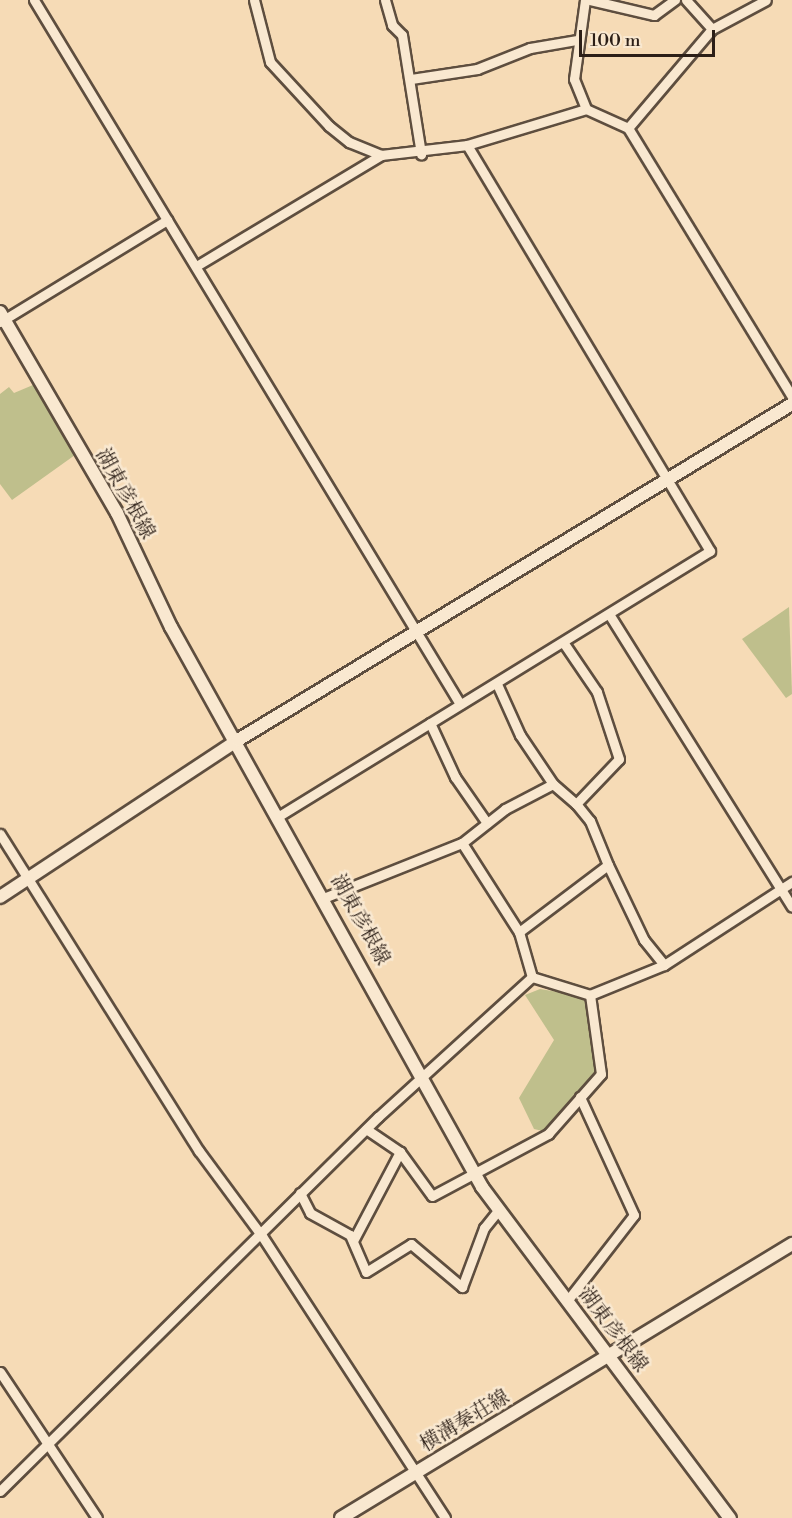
<!DOCTYPE html>
<meta charset="utf-8">
<style>
body{margin:0}
#map{position:relative;width:792px;height:1518px;overflow:hidden;background:#f6dbb6;font-family:"Libre Bodoni","Noto Serif JP",serif}
div>[style]{position:absolute}
.green>*{inset:0;background:#bfbf8c}
.roads{filter:drop-shadow(2px 0 #5e4e3f) drop-shadow(-2px 0 #5e4e3f) drop-shadow(0 2px #5e4e3f) drop-shadow(0 -2px #5e4e3f)}
.street>*{height:9px;margin:-4.5px;padding:0 4.5px;transform-origin:4.5px;border-radius:4.5px;background:#f9e8d0}
.secondary>*{height:12px;margin:-6px;padding:0 6px;transform-origin:6px;border-radius:6px;background:#f9e8d0}
span{translate:-50% -50%;white-space:nowrap;text-align:center;line-height:1.15;-webkit-text-stroke:5px #f9e8d0;paint-order:stroke}
.street-label{font-size:20px;color:#2c1f17}
.scale{position:absolute;left:579px;top:30px;width:136px;height:27px;box-sizing:border-box;border:3px solid #2c1f17;border-top:0;padding-left:8px;font-size:18px;line-height:21px;white-space:nowrap;color:#2c1f17;-webkit-text-stroke:4px #f9e8d0;paint-order:stroke}
</style>
<div id="map">
<div class="green">
<i style="clip-path:polygon(33px 385px,75px 455px,12px 500px,0 484px,0 394px,9px 387px,14px 393px)"></i>
<i style="clip-path:polygon(789px 607px,792px 694px,786px 698px,742px 639px)"></i>
<i style="clip-path:polygon(540px 989px,588px 997px,598px 1074px,547px 1132px,534px 1129px,519px 1098px,554px 1040px,525px 995px)"></i>
</div>
<div class="roads">
<div class="street">
<i style="left:34px;top:0;width:823px;rotate:58.82deg"></i>
<i style="left:254px;top:0;width:64px;rotate:75.5deg"></i>
<i style="left:270px;top:62px;width:87px;rotate:47.3deg"></i>
<i style="left:329px;top:126px;width:26px;rotate:39deg"></i>
<i style="left:349px;top:142px;width:35px;rotate:22deg"></i>
<i style="left:385px;top:0;width:26px;rotate:74deg"></i>
<i style="left:392px;top:25px;width:14px;rotate:45deg"></i>
<i style="left:402px;top:35px;width:121px;rotate:80.9deg"></i>
<i style="left:585px;top:0;width:80px;rotate:97.9deg"></i>
<i style="left:574px;top:79px;width:32px;rotate:68deg"></i>
<i style="left:590px;top:0;width:66px;rotate:13.2deg"></i>
<i style="left:654px;top:15px;width:26px;rotate:-36deg"></i>
<i style="left:686px;top:0;width:39px;rotate:48deg"></i>
<i style="left:411px;top:79px;width:67px;rotate:-8.6deg"></i>
<i style="left:477px;top:69px;width:57px;rotate:-21.6deg"></i>
<i style="left:530px;top:48px;width:48px;rotate:-9.7deg"></i>
<i style="left:628px;top:128px;width:130px;rotate:-49.7deg"></i>
<i style="left:712px;top:29px;width:61px;rotate:-28.2deg"></i>
<i style="left:198px;top:265px;width:214px;rotate:-31deg"></i>
<i style="left:381px;top:155px;width:87px;rotate:-6.6deg"></i>
<i style="left:467px;top:145px;width:124px;rotate:-16.8deg"></i>
<i style="left:586px;top:109px;width:46px;rotate:24.3deg"></i>
<i style="left:628px;top:128px;width:315px;rotate:58.6deg"></i>
<i style="left:0;top:322px;width:196px;rotate:-31.4deg"></i>
<i style="left:609px;top:614px;width:345px;rotate:58deg"></i>
<i style="left:497px;top:684px;width:56px;rotate:65.7deg"></i>
<i style="left:520px;top:735px;width:59px;rotate:56deg"></i>
<i style="left:430px;top:723px;width:60px;rotate:65.2deg"></i>
<i style="left:455px;top:777px;width:56px;rotate:55.2deg"></i>
<i style="left:279px;top:816px;width:506px;rotate:-31.59deg"></i>
<i style="left:710px;top:551px;width:473px;rotate:-120.9deg"></i>
<i style="left:0;top:834px;width:374px;rotate:57.9deg"></i>
<i style="left:199px;top:1151px;width:106px;rotate:53.5deg"></i>
<i style="left:262px;top:1236px;width:336px;rotate:57deg"></i>
<i style="left:462px;top:843px;width:55px;rotate:-38.3deg"></i>
<i style="left:505px;top:809px;width:54px;rotate:-27.5deg"></i>
<i style="left:553px;top:784px;width:30px;rotate:41deg"></i>
<i style="left:576px;top:804px;width:62px;rotate:-46.3deg"></i>
<i style="left:619px;top:759px;width:71px;rotate:-108.2deg"></i>
<i style="left:597px;top:692px;width:60px;rotate:-124.2deg"></i>
<i style="left:608px;top:865px;width:83px;rotate:64.4deg"></i>
<i style="left:644px;top:940px;width:32px;rotate:51deg"></i>
<i style="left:326px;top:897px;width:146px;rotate:-21.7deg"></i>
<i style="left:462px;top:843px;width:106px;rotate:57.4deg"></i>
<i style="left:519px;top:932px;width:47px;rotate:73.9deg"></i>
<i style="left:519px;top:932px;width:111px;rotate:-37deg"></i>
<i style="left:608px;top:865px;width:48px;rotate:-112.2deg"></i>
<i style="left:590px;top:821px;width:22px;rotate:-129deg"></i>
<i style="left:532px;top:977px;width:61px;rotate:17.2deg"></i>
<i style="left:590px;top:995px;width:80px;rotate:-22.1deg"></i>
<i style="left:664px;top:965px;width:153px;rotate:-33deg"></i>
<i style="left:400px;top:1152px;width:54px;rotate:54deg"></i>
<i style="left:432px;top:1196px;width:132px;rotate:-28.1deg"></i>
<i style="left:548px;top:1134px;width:80px;rotate:-48.5deg"></i>
<i style="left:601px;top:1074px;width:80px;rotate:-97.9deg"></i>
<i style="left:300px;top:1193px;width:22px;rotate:63deg"></i>
<i style="left:310px;top:1213px;width:46px;rotate:28.8deg"></i>
<i style="left:350px;top:1235px;width:40px;rotate:66.6deg"></i>
<i style="left:366px;top:1272px;width:53px;rotate:-31.9deg"></i>
<i style="left:411px;top:1244px;width:67px;rotate:40.1deg"></i>
<i style="left:462px;top:1287px;width:63px;rotate:-69.6deg"></i>
<i style="left:484px;top:1228px;width:21px;rotate:-51deg"></i>
<i style="left:353px;top:1241px;width:101px;rotate:-62.2deg"></i>
<i style="left:400px;top:1152px;width:41px;rotate:-145.9deg"></i>
<i style="left:567px;top:1301px;width:109px;rotate:-52.1deg"></i>
<i style="left:634px;top:1215px;width:130px;rotate:-114.6deg"></i>
<i style="left:0;top:1372px;width:175px;rotate:56.4deg"></i>
<i style="left:0;top:1491px;width:532px;rotate:-44.7deg"></i>
<i style="left:378px;top:1117px;width:208px;rotate:-42.3deg"></i>
</div>
<div class="secondary">
<i style="left:0;top:312px;width:233px;rotate:59.8deg"></i>
<i style="left:117px;top:513px;width:126px;rotate:64.7deg"></i>
<i style="left:171px;top:627px;width:641px;rotate:60.95deg"></i>
<i style="left:482px;top:1187px;width:414px;rotate:53.2deg"></i>
<i style="left:0;top:897px;width:285px;rotate:-33.4deg"></i>
<i style="left:238px;top:740px;width:648px;rotate:-31.24deg"></i>
<i style="left:341px;top:1518px;width:528px;rotate:-31.28deg"></i>
</div>
</div>
<div class="street-label">
<span style="left:125px;top:494px;rotate:61deg">湖東彦根線</span>
<span style="left:360px;top:920px;rotate:61deg">湖東彦根線</span>
<span style="left:613px;top:1330px;rotate:53deg">湖東彦根線</span>
<span style="left:465px;top:1421px;rotate:-31deg">横溝秦荘線</span>
</div>
<div class="scale">100 m</div>
</div>
